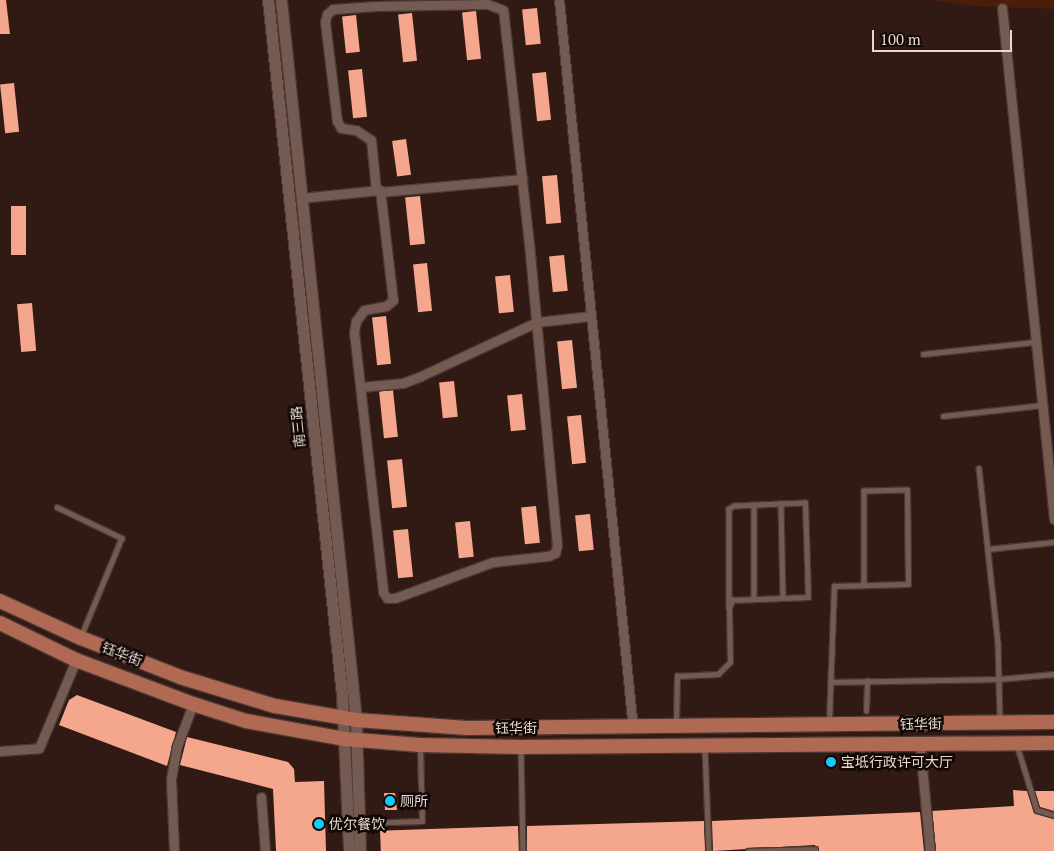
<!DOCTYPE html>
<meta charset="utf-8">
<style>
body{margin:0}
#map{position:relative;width:1054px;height:851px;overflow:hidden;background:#301a13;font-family:"PT Serif","Noto Sans SC",serif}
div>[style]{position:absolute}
.green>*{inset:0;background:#4d1d0c}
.building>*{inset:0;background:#f5a78d;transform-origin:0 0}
.roads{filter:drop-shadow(1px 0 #493833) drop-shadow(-1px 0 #493833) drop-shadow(0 1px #493833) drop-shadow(0 -1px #493833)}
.service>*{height:4.5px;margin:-2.25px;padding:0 2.25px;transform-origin:2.25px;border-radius:2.25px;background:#745a51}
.minor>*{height:9px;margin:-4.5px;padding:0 4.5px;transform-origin:4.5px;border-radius:4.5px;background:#745a51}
.tertiary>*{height:11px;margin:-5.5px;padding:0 5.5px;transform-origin:5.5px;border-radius:5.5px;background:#745a51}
.primary>*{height:14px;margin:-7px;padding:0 7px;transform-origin:7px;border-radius:7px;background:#b06a53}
.dots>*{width:14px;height:14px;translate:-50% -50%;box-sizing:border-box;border:2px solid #110805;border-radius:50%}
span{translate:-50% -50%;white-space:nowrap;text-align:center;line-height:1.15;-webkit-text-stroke:5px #110805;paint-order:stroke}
.street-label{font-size:14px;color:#e7d8d2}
.poi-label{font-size:14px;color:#e7d8d2}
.left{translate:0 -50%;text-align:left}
.scale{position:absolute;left:872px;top:30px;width:140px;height:22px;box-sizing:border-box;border:2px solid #e7d8d2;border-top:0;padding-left:6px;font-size:15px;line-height:18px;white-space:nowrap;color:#e7d8d2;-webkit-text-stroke:4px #110805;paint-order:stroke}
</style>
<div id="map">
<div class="green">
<i style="clip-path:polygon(930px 0,1054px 0,1054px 9px,974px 6px)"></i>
</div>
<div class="building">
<i style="clip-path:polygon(0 0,6px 0,10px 34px,0 34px)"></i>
<i style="left:537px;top:8px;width:36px;height:15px;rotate:84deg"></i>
<i style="left:476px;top:11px;width:48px;height:14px;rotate:84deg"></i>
<i style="left:412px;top:13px;width:48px;height:14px;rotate:84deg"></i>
<i style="left:356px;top:15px;width:37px;height:14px;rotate:84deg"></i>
<i style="left:362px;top:69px;width:48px;height:14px;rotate:84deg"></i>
<i style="left:546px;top:72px;width:48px;height:14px;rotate:84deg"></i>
<i style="left:14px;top:83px;width:49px;height:14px;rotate:84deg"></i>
<i style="left:406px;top:139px;width:36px;height:14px;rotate:82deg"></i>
<i style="left:557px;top:175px;width:48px;height:15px;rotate:85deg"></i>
<i style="left:420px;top:196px;width:48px;height:15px;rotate:84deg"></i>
<i style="left:11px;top:206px;width:15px;height:49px"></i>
<i style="left:564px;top:255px;width:36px;height:15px;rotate:84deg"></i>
<i style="left:427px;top:263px;width:48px;height:14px;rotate:84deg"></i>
<i style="left:510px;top:275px;width:37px;height:15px;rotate:84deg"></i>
<i style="left:32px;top:303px;width:48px;height:15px;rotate:85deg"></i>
<i style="left:386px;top:316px;width:48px;height:14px;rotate:84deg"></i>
<i style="left:572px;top:340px;width:48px;height:15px;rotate:84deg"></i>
<i style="left:454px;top:381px;width:36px;height:15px;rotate:84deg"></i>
<i style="left:393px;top:390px;width:47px;height:14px;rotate:84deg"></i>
<i style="left:522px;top:394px;width:36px;height:15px;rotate:84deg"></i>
<i style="left:581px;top:415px;width:48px;height:14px;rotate:84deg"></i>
<i style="left:402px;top:459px;width:48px;height:15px;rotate:84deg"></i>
<i style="left:536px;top:506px;width:37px;height:15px;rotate:84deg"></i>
<i style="left:590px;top:514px;width:36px;height:15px;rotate:84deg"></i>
<i style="left:470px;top:521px;width:36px;height:15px;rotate:84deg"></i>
<i style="left:408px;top:529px;width:48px;height:15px;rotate:84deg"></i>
<i style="clip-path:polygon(77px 695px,176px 732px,167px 766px,59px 725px,69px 700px)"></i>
<i style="clip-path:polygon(187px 737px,288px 762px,294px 769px,295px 782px,324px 781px,326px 851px,276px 851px,273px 789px,180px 765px)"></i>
<i style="clip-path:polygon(1013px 790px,1027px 791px,1034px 813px,1054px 819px,1054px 851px,936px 851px,932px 811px,1014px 806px)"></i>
<i style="clip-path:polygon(1035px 791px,1054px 791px,1054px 811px,1040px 807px)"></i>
<i style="clip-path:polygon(384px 793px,395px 793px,397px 810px,385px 810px)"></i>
<i style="clip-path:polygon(920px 812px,924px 851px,818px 851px,815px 845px,713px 851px,712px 821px)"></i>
<i style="clip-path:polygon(704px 821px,705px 851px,527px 851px,527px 826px)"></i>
<i style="left:518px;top:826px;width:25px;height:138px;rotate:88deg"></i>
</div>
<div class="roads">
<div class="service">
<i style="left:923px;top:354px;width:114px;rotate:-6.1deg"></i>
<i style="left:943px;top:416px;width:100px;rotate:-6.3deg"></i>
<i style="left:979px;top:468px;width:176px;rotate:83.8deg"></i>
<i style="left:998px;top:643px;width:78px;rotate:88.5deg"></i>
<i style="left:781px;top:503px;width:95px;rotate:88.8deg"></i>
<i style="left:754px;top:505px;width:93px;rotate:90deg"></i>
<i style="left:57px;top:507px;width:72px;rotate:25.5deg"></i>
<i style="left:122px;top:538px;width:107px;rotate:112.5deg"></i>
<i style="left:988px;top:549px;width:66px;rotate:-6.1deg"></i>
<i style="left:830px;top:682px;width:169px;rotate:-1deg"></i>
<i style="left:999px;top:679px;width:55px;rotate:-5.2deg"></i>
<i style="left:866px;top:711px;width:30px;rotate:-88deg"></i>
<i style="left:829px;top:721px;width:135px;rotate:-87.9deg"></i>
<i style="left:834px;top:586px;width:74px;rotate:-1.5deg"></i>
<i style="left:908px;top:584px;width:94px;rotate:-90.6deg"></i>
<i style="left:907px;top:490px;width:43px;rotate:178.7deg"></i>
<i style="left:864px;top:491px;width:94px;rotate:90deg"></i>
<i style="left:676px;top:723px;width:47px;rotate:-88.8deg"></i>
<i style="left:677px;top:676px;width:41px;rotate:-2.8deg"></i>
<i style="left:718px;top:674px;width:17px;rotate:-45deg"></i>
<i style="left:730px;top:662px;width:54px;rotate:-91.1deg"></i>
<i style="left:729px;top:608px;width:9px;rotate:-69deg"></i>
<i style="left:732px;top:600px;width:76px;rotate:-2.3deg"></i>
<i style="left:808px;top:597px;width:94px;rotate:-91.8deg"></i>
<i style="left:805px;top:503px;width:71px;rotate:177.6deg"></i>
<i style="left:734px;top:506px;width:6px;rotate:149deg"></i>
<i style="left:729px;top:509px;width:99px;rotate:90deg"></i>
<i style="left:1017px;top:745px;width:68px;rotate:72.9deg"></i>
<i style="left:1037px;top:810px;width:18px;rotate:16deg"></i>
<i style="left:521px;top:748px;width:103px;rotate:88.9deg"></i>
<i style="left:705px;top:748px;width:103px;rotate:87.8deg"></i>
<i style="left:360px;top:823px;width:62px;rotate:-1.8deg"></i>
<i style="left:422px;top:821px;width:73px;rotate:-91.6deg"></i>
<i style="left:748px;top:851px;width:67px;rotate:-1.7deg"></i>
</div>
<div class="minor">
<i style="left:559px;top:0;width:732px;rotate:84.2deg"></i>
<i style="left:1002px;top:8px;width:514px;rotate:84.19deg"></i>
<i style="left:380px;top:192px;width:143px;rotate:-5.2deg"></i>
<i style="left:301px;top:198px;width:79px;rotate:-5.8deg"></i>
<i style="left:380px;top:190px;width:111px;rotate:83.3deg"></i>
<i style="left:393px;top:300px;width:9px;rotate:139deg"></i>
<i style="left:386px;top:306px;width:22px;rotate:170deg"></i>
<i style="left:364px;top:310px;width:14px;rotate:126deg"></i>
<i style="left:356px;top:321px;width:11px;rotate:100deg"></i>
<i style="left:354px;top:332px;width:262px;rotate:83.6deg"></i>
<i style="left:383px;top:592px;width:7px;rotate:56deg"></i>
<i style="left:387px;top:598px;width:8px"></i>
<i style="left:395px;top:598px;width:104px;rotate:-20.2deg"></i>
<i style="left:493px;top:562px;width:55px;rotate:-6.2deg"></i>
<i style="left:548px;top:556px;width:8px;rotate:-23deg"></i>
<i style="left:555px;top:553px;width:8px;rotate:-76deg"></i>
<i style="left:557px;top:545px;width:302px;rotate:-95.3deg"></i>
<i style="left:529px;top:244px;width:235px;rotate:-96.3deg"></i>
<i style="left:503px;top:10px;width:17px;rotate:-159deg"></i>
<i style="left:487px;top:4px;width:111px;rotate:179deg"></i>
<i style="left:376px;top:6px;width:43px;rotate:176deg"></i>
<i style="left:333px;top:9px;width:8px;rotate:140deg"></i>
<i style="left:327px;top:14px;width:8px;rotate:104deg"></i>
<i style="left:325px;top:22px;width:100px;rotate:83.1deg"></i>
<i style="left:337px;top:121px;width:8px;rotate:60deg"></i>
<i style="left:341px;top:128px;width:15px;rotate:8deg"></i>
<i style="left:356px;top:130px;width:18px;rotate:34deg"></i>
<i style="left:371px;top:140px;width:50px;rotate:84.3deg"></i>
<i style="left:361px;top:387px;width:42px;rotate:-5.4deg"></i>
<i style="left:403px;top:383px;width:19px;rotate:-21deg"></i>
<i style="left:421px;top:376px;width:128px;rotate:-25deg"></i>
<i style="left:537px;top:322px;width:54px;rotate:-6.3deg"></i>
<i style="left:920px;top:746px;width:105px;rotate:84.6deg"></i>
<i style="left:0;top:751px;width:39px;rotate:-4deg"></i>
<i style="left:39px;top:748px;width:95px;rotate:-67.2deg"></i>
<i style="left:261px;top:797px;width:54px;rotate:85.8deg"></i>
<i style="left:174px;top:851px;width:72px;rotate:-92.4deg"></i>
<i style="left:171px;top:779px;width:34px;rotate:-80deg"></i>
<i style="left:177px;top:746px;width:45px;rotate:-69.1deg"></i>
</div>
<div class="tertiary">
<i style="left:268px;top:0;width:699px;rotate:83.92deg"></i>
<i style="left:342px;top:695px;width:156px;rotate:87.4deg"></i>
<i style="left:281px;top:0;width:724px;rotate:84.05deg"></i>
<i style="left:356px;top:720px;width:131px;rotate:88.3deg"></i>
</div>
<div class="primary">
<i style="left:0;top:601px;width:89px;rotate:24.6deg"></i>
<i style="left:81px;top:638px;width:106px;rotate:21.5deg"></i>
<i style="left:180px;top:677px;width:99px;rotate:17deg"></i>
<i style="left:275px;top:706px;width:82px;rotate:9.8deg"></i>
<i style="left:356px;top:720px;width:111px;rotate:4.1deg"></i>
<i style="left:467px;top:728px;width:587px;rotate:-0.59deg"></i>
<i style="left:0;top:623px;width:85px;rotate:26deg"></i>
<i style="left:76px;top:660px;width:125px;rotate:20.6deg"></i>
<i style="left:193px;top:704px;width:56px;rotate:17.8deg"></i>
<i style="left:246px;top:721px;width:101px;rotate:10.3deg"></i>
<i style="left:345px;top:739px;width:75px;rotate:4.6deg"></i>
<i style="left:420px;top:745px;width:101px;rotate:1.1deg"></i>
<i style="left:521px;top:747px;width:533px;rotate:-0.43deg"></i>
</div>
</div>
<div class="dots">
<i style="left:831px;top:762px;background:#14cafb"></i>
<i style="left:390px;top:801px;background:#14cafb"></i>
<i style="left:319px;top:824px;background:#14cafb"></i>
</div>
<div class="street-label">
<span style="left:298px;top:427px;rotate:-96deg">南三路</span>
<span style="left:122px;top:654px;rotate:21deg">钰华街</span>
<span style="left:921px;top:724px;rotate:-1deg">钰华街</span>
<span style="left:516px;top:728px">钰华街</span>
</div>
<div class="poi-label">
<span class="left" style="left:841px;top:762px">宝坻行政许可大厅</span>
<span class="left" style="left:400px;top:801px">厕所</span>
<span class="left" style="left:329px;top:824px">优尔餐饮</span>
</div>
<div class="scale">100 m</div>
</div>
